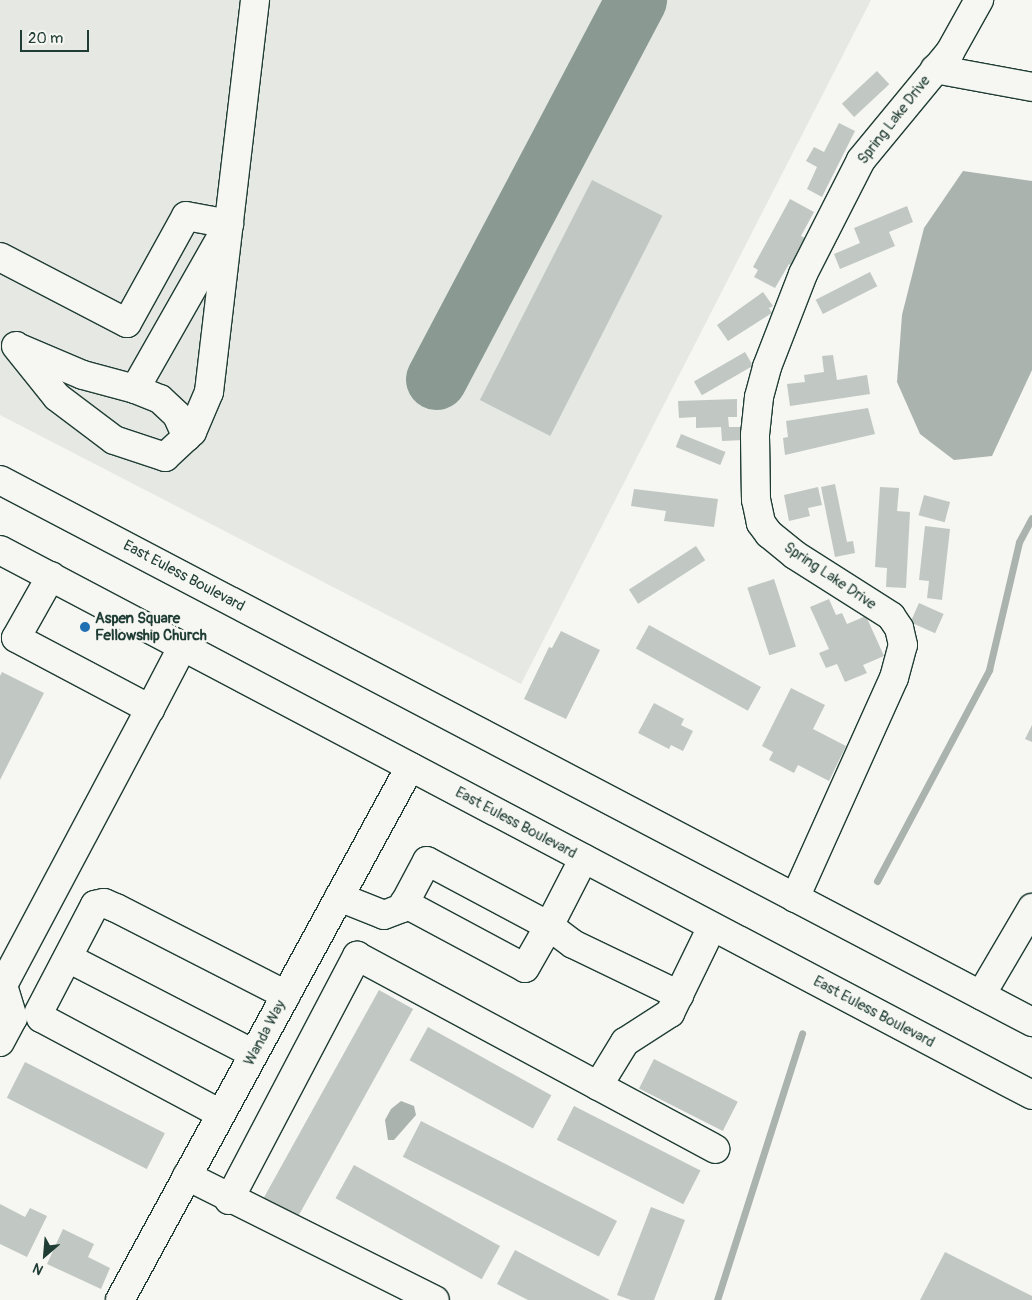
<!DOCTYPE html>
<style>
body{margin:0}
#map{position:relative;width:1032px;height:1300px;overflow:hidden;background:#f6f6f2;font-family:Pangolin,sans-serif}
div>[style]{position:absolute}
.built>*{inset:0;background:#e6e8e4}
.water>*{inset:0;background:#aab3ae}
.stream>*{height:7px;margin:-3.5px;padding:0 3.5px;transform-origin:3.5px;border-radius:3.5px;background:#aab3ae}
.taxiway>*{height:61px;margin:-30.5px;padding:0 30.5px;transform-origin:30.5px;border-radius:30.5px;background:#8a9a93}
.building>*{inset:0;background:#c1c8c3;transform-origin:0 0}
.roads{filter:drop-shadow(1px 0 #1f3d34) drop-shadow(-1px 0 #1f3d34) drop-shadow(0 1px #1f3d34) drop-shadow(0 -1px #1f3d34)}
.minor>*{height:28px;margin:-14px;padding:0 14px;transform-origin:14px;border-radius:14px;background:#f6f6f2}
.major>*{height:28px;margin:-14px;padding:0 14px;transform-origin:14px;border-radius:14px;background:#f6f6f2}
.dots>*{width:14px;height:14px;translate:-50% -50%;box-sizing:border-box;border:2px solid #f6f6f2;border-radius:50%}
span{translate:-50% -50%;white-space:nowrap;text-align:center;line-height:1.15;-webkit-text-stroke:5px #f6f6f2;paint-order:stroke}
.street-label{font-size:15px;color:#1f3d34}
.poi-label{font-size:15px;color:#1f3d34;font-weight:700}
.left{translate:0 -50%;text-align:left}
.north{position:absolute;left:20px;top:1230px;width:50px;height:50px;-webkit-text-stroke:4px #f6f6f2;paint-order:stroke;rotate:207deg;font-size:14px;font-weight:700;line-height:20px;text-align:center;color:#1f3d34}
.north::after{content:'';display:block;margin:auto;width:18px;height:22px;background:#1f3d34;clip-path:polygon(50% 0,100% 100%,50% 72%,0 100%)}
.scale{position:absolute;left:20px;top:30px;width:69px;height:22px;box-sizing:border-box;border:2px solid #1f3d34;border-top:0;padding-left:6px;font-size:15px;line-height:18px;white-space:nowrap;color:#1f3d34;-webkit-text-stroke:4px #f6f6f2;paint-order:stroke}
</style>
<div id="map">
<div class="built">
<i style="clip-path:polygon(0 0,871px 0,521px 684px,0 415px)"></i>
</div>
<div class="water">
<i style="clip-path:polygon(963px 171px,1032px 181px,1032px 370px,992px 456px,954px 460px,920px 434px,897px 382px,902px 315px,924px 228px)"></i>
<i style="clip-path:polygon(401px 1101px,414px 1106px,416px 1115px,394px 1140px,388px 1140px,385px 1120px,391px 1109px)"></i>
</div>
<div class="stream">
<i style="left:877px;top:881px;width:239px;rotate:-62deg"></i>
<i style="left:989px;top:670px;width:131px;rotate:-76.8deg"></i>
<i style="left:1019px;top:542px;width:27px;rotate:-62deg"></i>
<i style="left:717px;top:1300px;width:280px;rotate:-72.3deg"></i>
</div>
<div class="taxiway">
<i style="left:436px;top:379px;width:429px;rotate:-62.2deg"></i>
</div>
<div class="building">
<i style="left:877px;top:71px;width:18px;height:48px;rotate:47deg"></i>
<i style="clip-path:polygon(839px 123px,855px 131px,822px 197px,807px 189px,817px 167px,806px 161px,814px 147px,824px 152px)"></i>
<i style="left:592px;top:180px;width:79px;height:247px;rotate:27deg"></i>
<i style="clip-path:polygon(790px 199px,814px 212px,801px 236px,809px 240px,794px 267px,789px 264px,775px 288px,754px 277px,758px 270px,753px 267px)"></i>
<i style="clip-path:polygon(907px 206px,913px 222px,889px 232px,895px 246px,840px 269px,834px 254px,860px 243px,854px 228px)"></i>
<i style="left:870px;top:272px;width:16px;height:61px;rotate:63deg"></i>
<i style="clip-path:polygon(763px 292px,773px 306px,769px 308px,772px 313px,728px 341px,717px 325px)"></i>
<i style="left:745px;top:352px;width:16px;height:59px;rotate:60deg"></i>
<i style="clip-path:polygon(833px 355px,837px 380px,867px 375px,870px 394px,790px 406px,787px 384px,805px 382px,804px 375px,824px 372px,822px 356px)"></i>
<i style="clip-path:polygon(737px 399px,737px 417px,728px 417px,729px 427px,743px 427px,744px 440px,722px 441px,721px 427px,696px 428px,696px 417px,679px 418px,678px 401px)"></i>
<i style="clip-path:polygon(868px 408px,875px 434px,785px 455px,783px 438px,788px 437px,786px 421px)"></i>
<i style="left:681px;top:434px;width:48px;height:14px;rotate:22deg"></i>
<i style="clip-path:polygon(835px 484px,847px 542px,853px 541px,855px 553px,835px 557px,821px 487px)"></i>
<i style="clip-path:polygon(818px 487px,822px 505px,808px 508px,810px 516px,789px 521px,784px 495px)"></i>
<i style="clip-path:polygon(880px 487px,899px 488px,897px 511px,910px 512px,906px 588px,886px 587px,887px 568px,875px 567px)"></i>
<i style="clip-path:polygon(634px 489px,718px 499px,714px 527px,664px 521px,666px 511px,631px 506px)"></i>
<i style="left:924px;top:495px;width:27px;height:21px;rotate:15deg"></i>
<i style="clip-path:polygon(925px 526px,950px 529px,942px 600px,927px 598px,929px 581px,919px 580px)"></i>
<i style="left:696px;top:546px;width:17px;height:80px;rotate:57deg"></i>
<i style="left:774px;top:579px;width:71px;height:28px;rotate:72deg"></i>
<i style="clip-path:polygon(829px 599px,836px 615px,842px 613px,847px 624px,866px 616px,884px 656px,863px 665px,867px 673px,845px 682px,837px 664px,826px 668px,819px 653px,829px 649px,810px 607px)"></i>
<i style="left:919px;top:603px;width:27px;height:21px;rotate:24deg"></i>
<i style="left:649px;top:625px;width:128px;height:27px;rotate:29deg"></i>
<i style="clip-path:polygon(561px 631px,600px 650px,566px 719px,524px 699px,549px 647px,552px 648px)"></i>
<i style="clip-path:polygon(2px 672px,44px 693px,0 780px,0 676px)"></i>
<i style="clip-path:polygon(791px 688px,825px 705px,813px 729px,846px 746px,829px 781px,798px 765px,794px 773px,769px 760px,773px 752px,762px 746px)"></i>
<i style="clip-path:polygon(654px 703px,684px 719px,681px 725px,693px 731px,683px 751px,671px 745px,669px 749px,638px 733px)"></i>
<i style="clip-path:polygon(1032px 725px,1032px 742px,1025px 739px)"></i>
<i style="left:379px;top:990px;width:39px;height:241px;rotate:29deg"></i>
<i style="left:428px;top:1027px;width:141px;height:38px;rotate:29deg"></i>
<i style="left:654px;top:1059px;width:94px;height:33px;rotate:27deg"></i>
<i style="left:25px;top:1062px;width:157px;height:40px;rotate:27deg"></i>
<i style="left:574px;top:1106px;width:142px;height:38px;rotate:27deg"></i>
<i style="left:421px;top:1121px;width:220px;height:40px;rotate:27deg"></i>
<i style="left:354px;top:1165px;width:167px;height:38px;rotate:29deg"></i>
<i style="clip-path:polygon(0 1204px,25px 1217px,30px 1208px,47px 1216px,27px 1257px,0 1244px)"></i>
<i style="clip-path:polygon(651px 1207px,685px 1220px,654px 1300px,631px 1300px,617px 1295px)"></i>
<i style="clip-path:polygon(63px 1229px,94px 1244px,88px 1257px,110px 1268px,101px 1289px,47px 1264px)"></i>
<i style="clip-path:polygon(515px 1250px,610px 1300px,528px 1300px,497px 1284px)"></i>
<i style="clip-path:polygon(945px 1252px,1032px 1296px,1032px 1300px,920px 1300px)"></i>
</div>
<div class="roads">
<div class="minor">
<i style="left:935px;top:69px;width:99px;rotate:10.5deg"></i>
<i style="left:0;top:257px;width:143px;rotate:27.5deg"></i>
<i style="left:127px;top:323px;width:122px;rotate:-61.1deg"></i>
<i style="left:186px;top:216px;width:44px;rotate:10.5deg"></i>
<i style="left:16px;top:346px;width:65px;rotate:51.2deg"></i>
<i style="left:57px;top:397px;width:71px;rotate:37deg"></i>
<i style="left:114px;top:440px;width:54px;rotate:18.4deg"></i>
<i style="left:165px;top:457px;width:37px;rotate:-43deg"></i>
<i style="left:192px;top:432px;width:43px;rotate:-67deg"></i>
<i style="left:209px;top:392px;width:395px;rotate:-83.3deg"></i>
<i style="left:19px;top:348px;width:69px;rotate:22.9deg"></i>
<i style="left:83px;top:375px;width:54px;rotate:15.1deg"></i>
<i style="left:135px;top:389px;width:176px;rotate:-60.4deg"></i>
<i style="left:135px;top:389px;width:27px;rotate:22deg"></i>
<i style="left:160px;top:399px;width:23px;rotate:43deg"></i>
<i style="left:177px;top:415px;width:24px;rotate:66deg"></i>
<i style="left:51px;top:576px;width:71px;rotate:119.4deg"></i>
<i style="left:16px;top:638px;width:152px;rotate:27.9deg"></i>
<i style="left:150px;top:709px;width:71px;rotate:-62.4deg"></i>
<i style="left:339px;top:897px;width:48px;rotate:21.8deg"></i>
<i style="left:384px;top:915px;width:19px;rotate:-21deg"></i>
<i style="left:402px;top:908px;width:53px;rotate:-62deg"></i>
<i style="left:427px;top:861px;width:138px;rotate:28deg"></i>
<i style="left:549px;top:926px;width:76px;rotate:-62.8deg"></i>
<i style="left:795px;top:898px;width:241px;rotate:-65.8deg"></i>
<i style="left:894px;top:678px;width:34px;rotate:-75deg"></i>
<i style="left:903px;top:645px;width:17px;rotate:-103deg"></i>
<i style="left:899px;top:628px;width:14px;rotate:-124deg"></i>
<i style="left:891px;top:616px;width:114px;rotate:-147.6deg"></i>
<i style="left:795px;top:555px;width:33px;rotate:-141deg"></i>
<i style="left:769px;top:534px;width:14px;rotate:-126deg"></i>
<i style="left:761px;top:523px;width:24px;rotate:-102deg"></i>
<i style="left:756px;top:500px;width:65px;rotate:-90.9deg"></i>
<i style="left:755px;top:435px;width:38px;rotate:-84deg"></i>
<i style="left:759px;top:397px;width:31px;rotate:-75deg"></i>
<i style="left:767px;top:367px;width:100px;rotate:-68.8deg"></i>
<i style="left:803px;top:274px;width:128px;rotate:-63deg"></i>
<i style="left:861px;top:160px;width:140px;rotate:-50.5deg"></i>
<i style="left:950px;top:52px;width:60px;rotate:-60.9deg"></i>
<i style="left:404px;top:903px;width:137px;rotate:28.2deg"></i>
<i style="left:525px;top:968px;width:48px;rotate:-60.3deg"></i>
<i style="left:549px;top:926px;width:30px;rotate:37deg"></i>
<i style="left:573px;top:944px;width:118px;rotate:25.7deg"></i>
<i style="left:68px;top:958px;width:209px;rotate:27.3deg"></i>
<i style="left:981px;top:995px;width:101px;rotate:-59.6deg"></i>
<i style="left:0;top:1042px;width:27px;rotate:-62deg"></i>
<i style="left:13px;top:1018px;width:34px;rotate:-107deg"></i>
<i style="left:3px;top:985px;width:313px;rotate:-62deg"></i>
<i style="left:598px;top:1086px;width:52px;rotate:-58.5deg"></i>
<i style="left:625px;top:1042px;width:54px;rotate:-32.8deg"></i>
<i style="left:670px;top:1013px;width:96px;rotate:-64deg"></i>
<i style="left:221px;top:1114px;width:204px;rotate:-151.9deg"></i>
<i style="left:41px;top:1018px;width:6px;rotate:-108deg"></i>
<i style="left:39px;top:1012px;width:121px;rotate:-62.4deg"></i>
<i style="left:95px;top:905px;width:9px;rotate:-13deg"></i>
<i style="left:104px;top:903px;width:13px;rotate:23deg"></i>
<i style="left:116px;top:908px;width:191px;rotate:27.1deg"></i>
<i style="left:187px;top:1176px;width:277px;rotate:26.6deg"></i>
<i style="left:229px;top:1200px;width:276px;rotate:-62.3deg"></i>
<i style="left:357px;top:956px;width:407px;rotate:28.3deg"></i>
<i style="left:120px;top:1300px;width:607px;rotate:-61.45deg"></i>
</div>
<div class="major">
<i style="left:0;top:480px;width:1166px;rotate:27.71deg"></i>
<i style="left:0;top:550px;width:1167px;rotate:27.84deg"></i>
</div>
</div>
<div class="dots">
<i style="left:85px;top:627px;background:#1f6fb2"></i>
</div>
<div class="street-label">
<span style="left:894px;top:120px;rotate:-52deg">Spring Lake Drive</span>
<span style="left:184px;top:576px;rotate:28deg">East Euless Boulevard</span>
<span style="left:830px;top:576px;rotate:34deg">Spring Lake Drive</span>
<span style="left:516px;top:823px;rotate:28deg">East Euless Boulevard</span>
<span style="left:874px;top:1012px;rotate:28deg">East Euless Boulevard</span>
<span style="left:265px;top:1033px;rotate:-62deg">Wanda Way</span>
</div>
<div class="poi-label">
<span class="left" style="left:95px;top:627px">Aspen Square<br>Fellowship Church</span>
</div>
<div class="north">N</div>
<div class="scale">20 m</div>
</div>
